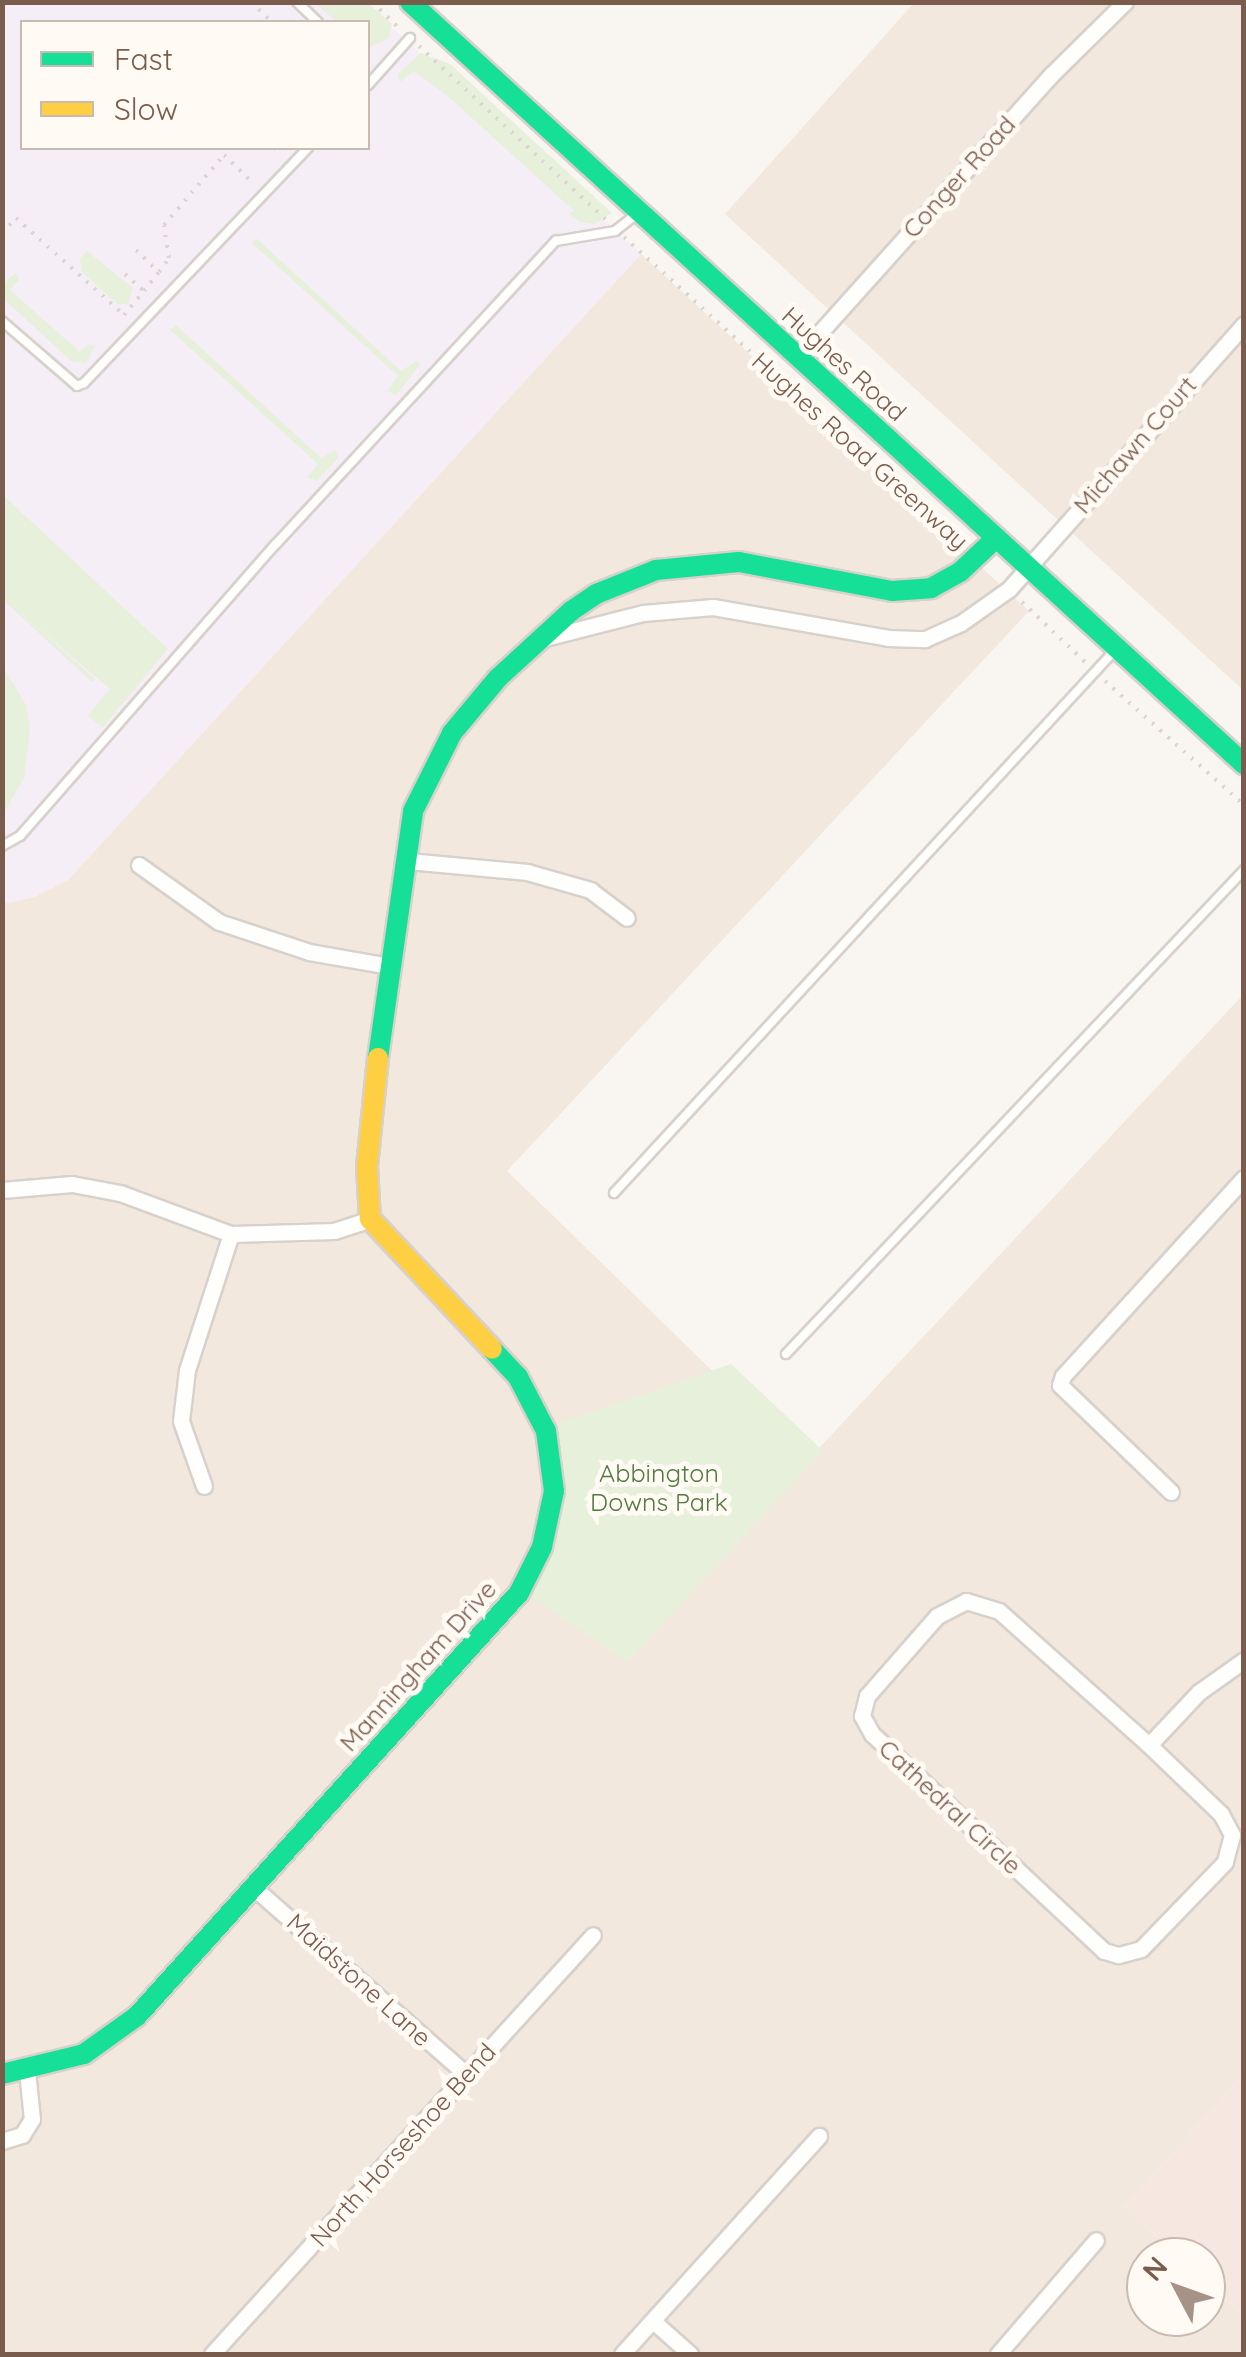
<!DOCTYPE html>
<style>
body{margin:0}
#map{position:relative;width:1246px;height:2357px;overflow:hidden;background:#f9f5f0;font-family:Quicksand,sans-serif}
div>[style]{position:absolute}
.residential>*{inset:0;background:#f2e8de}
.commercial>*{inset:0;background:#f6e8e1}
.education>*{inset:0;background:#f6eef6}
.green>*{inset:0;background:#e7f0db}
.path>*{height:4px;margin-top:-2px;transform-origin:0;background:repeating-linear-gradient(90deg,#dcd5d0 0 2.5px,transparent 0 10.5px)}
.roads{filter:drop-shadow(2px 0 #d7d1cb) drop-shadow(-2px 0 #d7d1cb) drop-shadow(0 2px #d7d1cb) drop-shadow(0 -2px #d7d1cb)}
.lane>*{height:8px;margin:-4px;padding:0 4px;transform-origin:4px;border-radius:4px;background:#fefefd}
.street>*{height:15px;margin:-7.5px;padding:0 7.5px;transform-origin:7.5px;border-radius:7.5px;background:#fefefd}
.fast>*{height:20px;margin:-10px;padding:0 10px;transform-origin:10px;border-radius:10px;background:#16e098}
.slow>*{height:20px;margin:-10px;padding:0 10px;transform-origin:10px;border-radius:10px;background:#ffcf43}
span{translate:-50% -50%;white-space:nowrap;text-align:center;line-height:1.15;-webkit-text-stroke:10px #fffaf3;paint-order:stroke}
.street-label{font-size:25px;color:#7a5c4d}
.park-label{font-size:25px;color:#537a41}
.frame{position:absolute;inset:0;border:5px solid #7a5c4d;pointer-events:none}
.legend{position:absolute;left:20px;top:20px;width:350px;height:130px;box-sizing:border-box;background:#fffaf3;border:2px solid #cabbb1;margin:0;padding:12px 18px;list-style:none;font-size:30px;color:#7a5c4d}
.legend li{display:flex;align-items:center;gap:20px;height:50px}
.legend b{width:50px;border:2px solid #cabbb1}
.north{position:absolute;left:1126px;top:2237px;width:100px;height:100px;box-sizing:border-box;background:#fffaf3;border:2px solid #cabbb1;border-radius:50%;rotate:311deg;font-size:28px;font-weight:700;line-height:40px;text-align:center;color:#7a5c4d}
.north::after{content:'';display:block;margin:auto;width:35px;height:45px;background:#a69286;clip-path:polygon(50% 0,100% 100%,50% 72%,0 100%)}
</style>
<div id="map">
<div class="residential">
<i style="clip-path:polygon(914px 3px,1243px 3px,1243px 690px,725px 214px)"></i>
<i style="clip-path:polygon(641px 254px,1029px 611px,507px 1171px,806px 1462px,1243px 995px,1243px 2075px,1124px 2207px,1179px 2257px,1146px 2257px,1146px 2317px,1206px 2317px,1206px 2281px,1243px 2315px,1243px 2354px,3px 2354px,2px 904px,34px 897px,68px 880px)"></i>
</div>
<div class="commercial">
<i style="clip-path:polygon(1243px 2075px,1243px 2315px,1206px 2281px,1206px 2257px,1179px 2257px,1124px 2207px)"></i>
</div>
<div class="education">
<i style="clip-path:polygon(evenodd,2px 3px,365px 3px,641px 254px,68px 880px,34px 897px,3px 904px,2px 3px,22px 22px,368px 22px,368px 148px,22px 148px,22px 22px)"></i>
</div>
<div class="green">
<i style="clip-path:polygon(315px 3px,368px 3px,392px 24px,389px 38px,368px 48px,368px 22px,337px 22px)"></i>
<i style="clip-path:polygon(421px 53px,450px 64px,612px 213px,594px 224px,580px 222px,569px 214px,574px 211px,450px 98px,414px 71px,400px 82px,398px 74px)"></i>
<i style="clip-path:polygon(256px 238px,401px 371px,416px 361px,420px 365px,396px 395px,387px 391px,398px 376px,252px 243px)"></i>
<i style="clip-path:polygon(87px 251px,133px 288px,128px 304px,117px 304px,82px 272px,80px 259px)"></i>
<i style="clip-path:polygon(16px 273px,19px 280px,10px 290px,80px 352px,88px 344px,95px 346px,86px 363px,71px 361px,5px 300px,3px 284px)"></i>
<i style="clip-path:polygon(176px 325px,321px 458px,336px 450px,338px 458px,317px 481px,307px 477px,318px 464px,170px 330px)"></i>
<i style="clip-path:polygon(3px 495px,168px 649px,103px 727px,87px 716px,110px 689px,17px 610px,95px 679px,92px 682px,3px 600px)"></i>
<i style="clip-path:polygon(2px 665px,26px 705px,30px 730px,24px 778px,3px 814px)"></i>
<i style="clip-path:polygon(731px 1364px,823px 1451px,627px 1662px,529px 1595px,558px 1528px,564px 1482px,556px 1424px)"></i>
</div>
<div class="path">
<i style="left:251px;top:2px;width:29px;rotate:44deg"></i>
<i style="left:372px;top:2px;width:40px;rotate:44deg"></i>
<i style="left:419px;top:46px;width:255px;rotate:42.9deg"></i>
<i style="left:274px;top:148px;width:5px;rotate:37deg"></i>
<i style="left:2px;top:233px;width:21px;rotate:-47deg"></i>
<i style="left:16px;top:218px;width:145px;rotate:41.9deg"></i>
<i style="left:124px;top:315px;width:31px;rotate:-50deg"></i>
<i style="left:624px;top:237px;width:456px;rotate:42.2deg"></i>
<i style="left:136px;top:250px;width:32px;rotate:44deg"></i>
<i style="left:159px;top:272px;width:17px;rotate:-54deg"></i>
<i style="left:169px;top:258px;width:33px;rotate:-99deg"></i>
<i style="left:164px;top:225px;width:92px;rotate:-49.4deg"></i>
<i style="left:224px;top:155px;width:40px;rotate:44deg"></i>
<i style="left:125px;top:274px;width:25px;rotate:42deg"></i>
<i style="left:144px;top:291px;width:24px;rotate:-52deg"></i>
<i style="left:1022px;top:602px;width:90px;rotate:43.6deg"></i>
<i style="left:1105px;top:681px;width:186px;rotate:41.7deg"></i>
</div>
<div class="roads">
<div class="lane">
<i style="left:297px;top:2px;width:29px;rotate:44deg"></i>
<i style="left:368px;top:85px;width:63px;rotate:-48.2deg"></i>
<i style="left:2px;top:321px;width:99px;rotate:40.9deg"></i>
<i style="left:77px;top:386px;width:8px;rotate:-23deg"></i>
<i style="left:84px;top:383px;width:325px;rotate:-46.4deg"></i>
<i style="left:2px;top:846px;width:21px;rotate:-29deg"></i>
<i style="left:20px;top:836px;width:388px;rotate:-48.8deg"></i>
<i style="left:276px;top:544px;width:413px;rotate:-47.3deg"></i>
<i style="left:556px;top:241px;width:60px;rotate:-9.6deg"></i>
<i style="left:615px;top:231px;width:29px;rotate:-38deg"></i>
<i style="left:614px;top:1193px;width:739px;rotate:-47.3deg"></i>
<i style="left:786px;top:1354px;width:666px;rotate:-46.58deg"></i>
</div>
<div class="street">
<i style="left:798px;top:357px;width:379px;rotate:-48.1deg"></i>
<i style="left:1051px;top:75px;width:104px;rotate:-44.6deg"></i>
<i style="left:545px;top:638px;width:101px;rotate:-14.3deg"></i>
<i style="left:643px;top:613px;width:70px;rotate:-4.9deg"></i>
<i style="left:713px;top:607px;width:178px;rotate:10deg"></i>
<i style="left:888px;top:638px;width:37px;rotate:2deg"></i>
<i style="left:925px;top:639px;width:39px;rotate:-24deg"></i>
<i style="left:961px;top:623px;width:59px;rotate:-35.3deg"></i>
<i style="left:1009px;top:589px;width:354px;rotate:-48.4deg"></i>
<i style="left:408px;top:861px;width:120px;rotate:5.3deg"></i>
<i style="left:527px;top:872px;width:66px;rotate:15.9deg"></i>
<i style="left:590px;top:890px;width:46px;rotate:37.1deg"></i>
<i style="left:139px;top:865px;width:98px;rotate:35.5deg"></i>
<i style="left:219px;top:922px;width:95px;rotate:18.4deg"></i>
<i style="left:309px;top:952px;width:81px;rotate:9.9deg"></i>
<i style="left:2px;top:1190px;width:70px;rotate:-4.9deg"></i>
<i style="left:72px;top:1184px;width:49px;rotate:10.6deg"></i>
<i style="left:120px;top:1193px;width:118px;rotate:20.3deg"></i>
<i style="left:231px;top:1234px;width:103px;rotate:-1.7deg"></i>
<i style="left:334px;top:1231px;width:38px;rotate:-18deg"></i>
<i style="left:204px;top:1486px;width:69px;rotate:-109.5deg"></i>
<i style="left:181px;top:1421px;width:51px;rotate:-83.3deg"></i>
<i style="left:187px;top:1370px;width:143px;rotate:-72.1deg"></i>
<i style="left:1171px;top:1492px;width:154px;rotate:-136.1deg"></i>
<i style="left:1060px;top:1385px;width:9px;rotate:-72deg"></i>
<i style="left:1063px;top:1376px;width:268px;rotate:-47.6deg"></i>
<i style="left:966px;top:1601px;width:34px;rotate:17deg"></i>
<i style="left:999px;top:1611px;width:201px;rotate:41.8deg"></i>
<i style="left:1149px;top:1745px;width:100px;rotate:43.8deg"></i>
<i style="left:1221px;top:1814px;width:24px;rotate:62deg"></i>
<i style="left:1232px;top:1835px;width:28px;rotate:105deg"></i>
<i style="left:1225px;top:1862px;width:121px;rotate:134deg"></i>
<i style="left:1141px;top:1949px;width:24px;rotate:165deg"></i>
<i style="left:1118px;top:1955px;width:15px;rotate:-164deg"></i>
<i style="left:1104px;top:1951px;width:318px;rotate:-136.9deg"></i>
<i style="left:872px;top:1734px;width:21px;rotate:-119deg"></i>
<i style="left:862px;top:1716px;width:21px;rotate:-76deg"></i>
<i style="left:867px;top:1696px;width:106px;rotate:-48.8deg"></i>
<i style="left:937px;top:1616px;width:33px;rotate:-27deg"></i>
<i style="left:1149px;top:1745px;width:73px;rotate:-46.7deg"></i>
<i style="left:1199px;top:1692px;width:55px;rotate:-35.4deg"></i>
<i style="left:252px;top:1886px;width:286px;rotate:41.3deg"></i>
<i style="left:2px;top:2141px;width:21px;rotate:-17deg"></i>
<i style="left:22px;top:2135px;width:19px;rotate:-58deg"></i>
<i style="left:32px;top:2119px;width:48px;rotate:-95.9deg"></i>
<i style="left:653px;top:2321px;width:50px;rotate:41.7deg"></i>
<i style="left:212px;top:2354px;width:566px;rotate:-47.72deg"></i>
<i style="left:622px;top:2354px;width:294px;rotate:-47.9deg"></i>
<i style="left:998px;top:2354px;width:150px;rotate:-49.3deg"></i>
</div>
<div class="fast">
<i style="left:410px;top:2px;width:1130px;rotate:42.42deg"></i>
<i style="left:378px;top:1058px;width:249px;rotate:-81.9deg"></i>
<i style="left:413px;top:811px;width:87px;rotate:-63.4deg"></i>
<i style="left:452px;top:733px;width:72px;rotate:-50.1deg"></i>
<i style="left:498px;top:678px;width:99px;rotate:-42.5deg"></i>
<i style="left:571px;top:611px;width:30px;rotate:-34deg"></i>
<i style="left:596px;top:594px;width:65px;rotate:-21.8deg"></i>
<i style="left:656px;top:570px;width:83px;rotate:-5.5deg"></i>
<i style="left:739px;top:562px;width:156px;rotate:10.7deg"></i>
<i style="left:892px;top:591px;width:39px;rotate:-4deg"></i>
<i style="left:931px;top:588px;width:33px;rotate:-29deg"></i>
<i style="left:960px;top:572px;width:50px;rotate:-43.4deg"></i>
<i style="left:2px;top:2074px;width:84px;rotate:-13.7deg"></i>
<i style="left:84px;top:2054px;width:65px;rotate:-35.6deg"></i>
<i style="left:137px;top:2016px;width:570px;rotate:-47.92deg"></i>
<i style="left:519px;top:1593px;width:51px;rotate:-63.4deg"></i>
<i style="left:542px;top:1547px;width:57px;rotate:-77.9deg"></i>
<i style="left:554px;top:1491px;width:61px;rotate:-97.6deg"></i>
<i style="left:546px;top:1431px;width:61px;rotate:-117.4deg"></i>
<i style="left:518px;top:1377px;width:38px;rotate:-133deg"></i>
</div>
<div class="slow">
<i style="left:378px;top:1058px;width:110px;rotate:95.8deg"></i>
<i style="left:367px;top:1167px;width:52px;rotate:86.7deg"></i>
<i style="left:370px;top:1219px;width:178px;rotate:46.8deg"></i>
</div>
</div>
<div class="street-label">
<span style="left:959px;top:177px;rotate:-48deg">Conger Road</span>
<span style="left:844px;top:364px;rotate:42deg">Hughes Road</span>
<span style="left:1135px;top:445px;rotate:-49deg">Michawn Court</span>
<span style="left:860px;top:451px;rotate:42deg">Hughes Road Greenway</span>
<span style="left:418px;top:1666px;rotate:-48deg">Manningham Drive</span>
<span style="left:950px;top:1807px;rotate:43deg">Cathedral Circle</span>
<span style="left:359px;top:1980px;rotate:42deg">Maidstone Lane</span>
<span style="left:403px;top:2145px;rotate:-48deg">North Horseshoe Bend</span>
</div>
<div class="park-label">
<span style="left:659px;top:1488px">Abbington<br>Downs Park</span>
</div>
<div class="frame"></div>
<ul class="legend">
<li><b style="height:12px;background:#16e098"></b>Fast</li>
<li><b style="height:12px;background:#ffcf43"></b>Slow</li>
</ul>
<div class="north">N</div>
</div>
